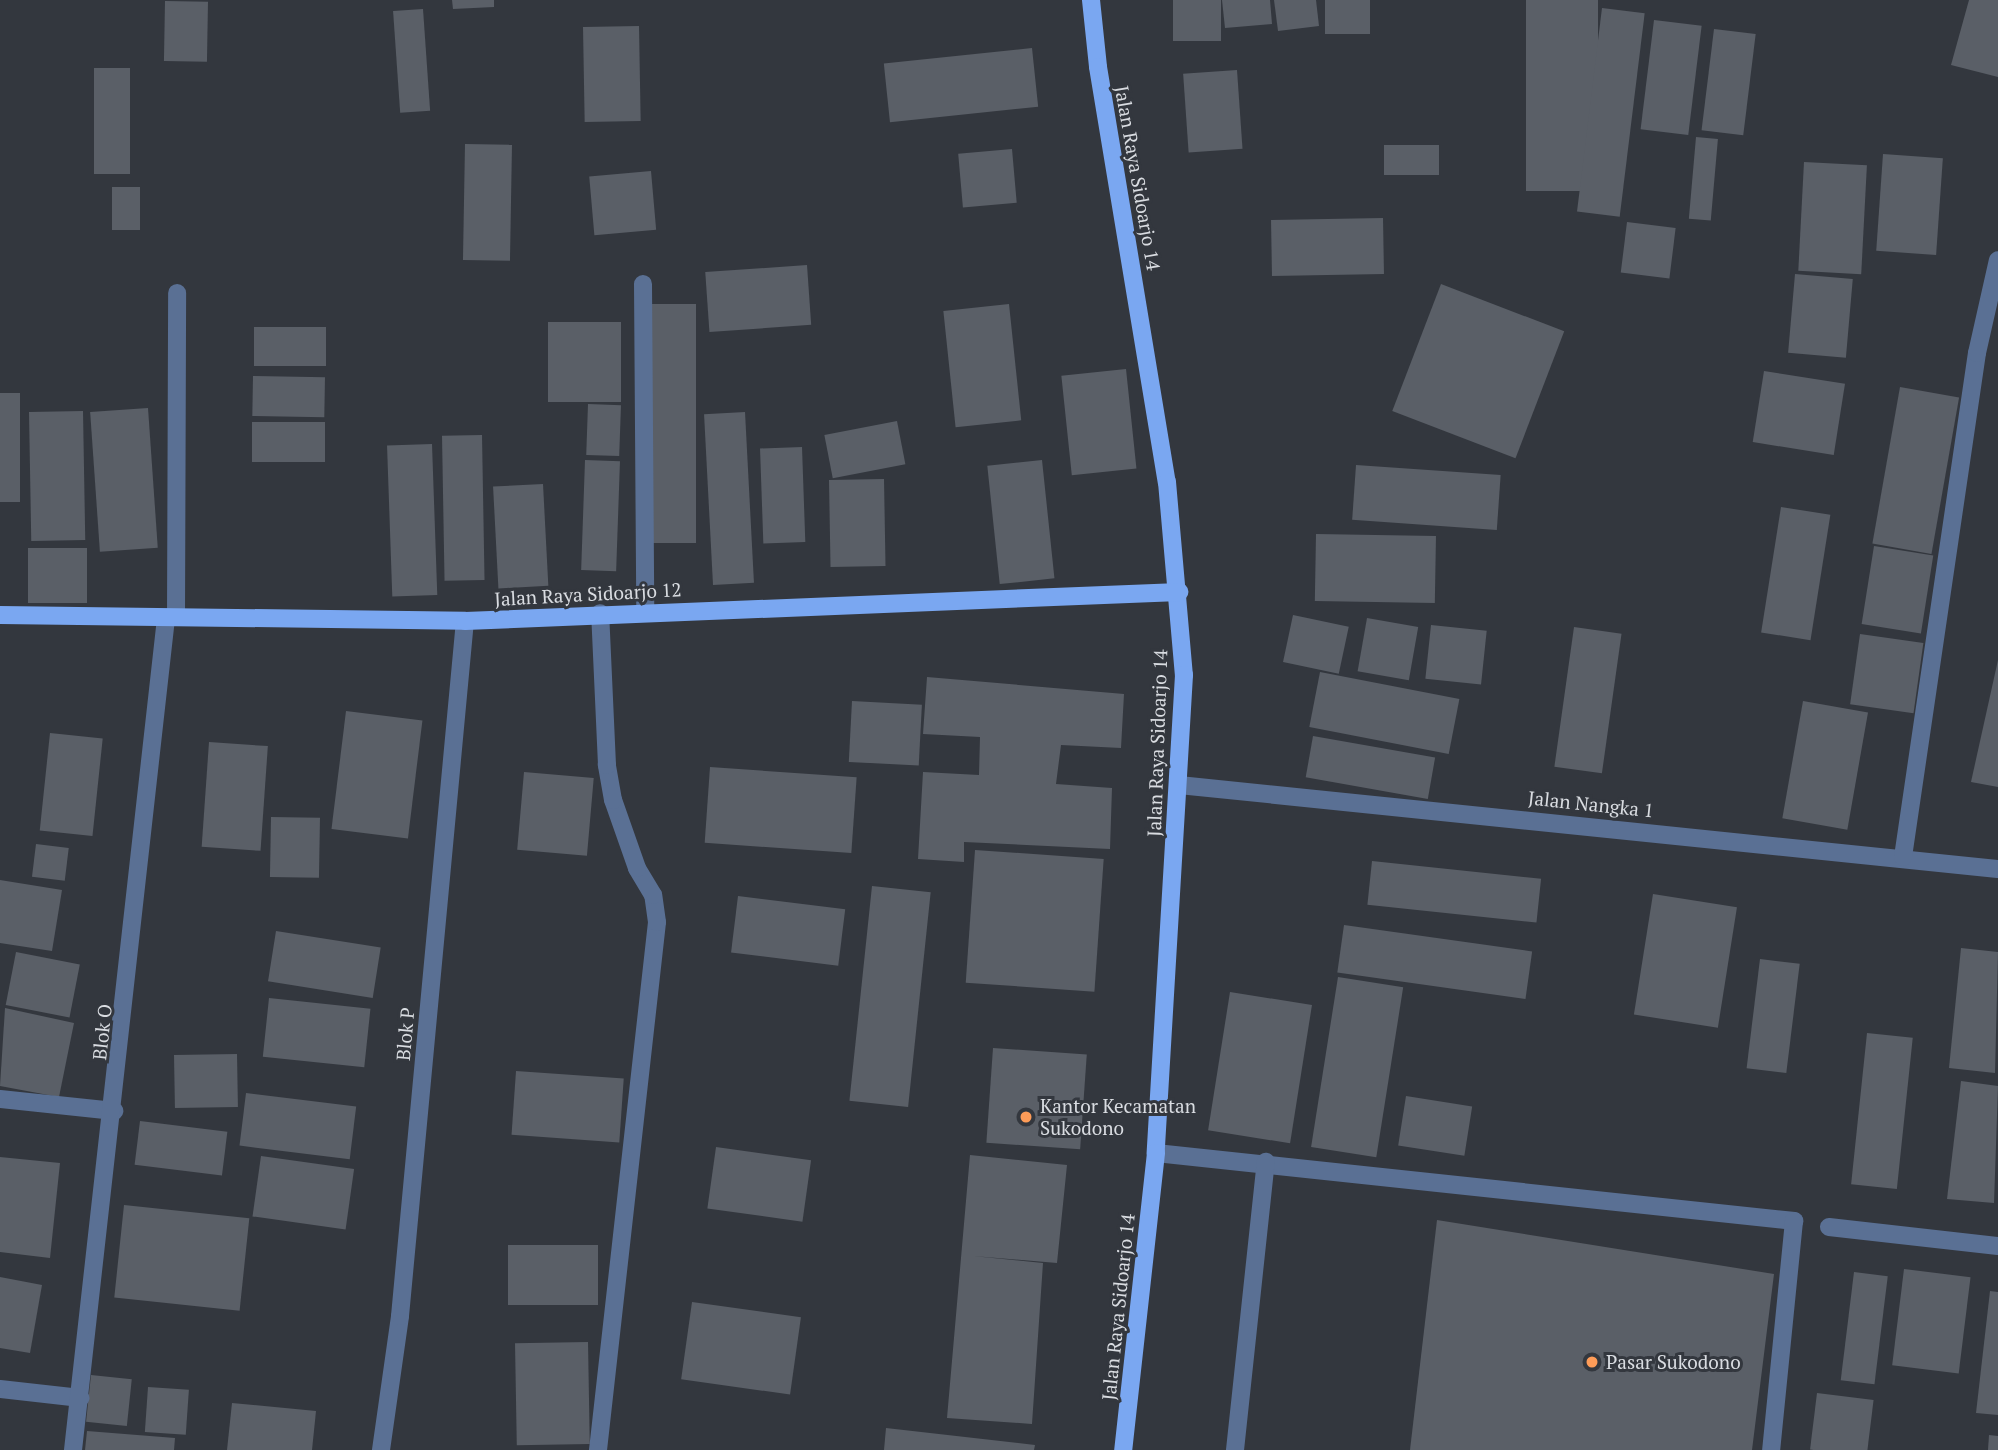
<!DOCTYPE html>
<style>
body{margin:0}
#map{position:relative;width:1998px;height:1450px;overflow:hidden;background:#33373e;font-family:"PT Serif",serif}
div>[style]{position:absolute}
.building>*{inset:0;background:#5a5f67;transform-origin:0 0}
.minor>*{height:18px;margin:-9px;padding:0 9px;transform-origin:9px;border-radius:9px;background:#5a7094}
.major>*{height:18px;margin:-9px;padding:0 9px;transform-origin:9px;border-radius:9px;background:#7aa7f1}
.dots>*{width:19px;height:19px;translate:-50% -50%;box-sizing:border-box;border:4px solid #33373e;border-radius:50%}
span{translate:-50% -50%;white-space:nowrap;text-align:center;line-height:1.15;-webkit-text-stroke:6px #33373e;paint-order:stroke}
.street-label{font-size:19px;color:#d9dce1}
.poi-label{font-size:19px;color:#d9dce1}
.left{translate:0 -50%;text-align:left}
</style>
<div id="map">
<div class="building">
<i style="clip-path:polygon(452px 0,494px 0,494px 7px,453px 9px)"></i>
<i style="left:1173px;top:0;width:48px;height:41px"></i>
<i style="clip-path:polygon(1222px 0,1270px 0,1272px 24px,1225px 28px)"></i>
<i style="clip-path:polygon(1274px 0,1316px 0,1319px 26px,1278px 31px)"></i>
<i style="left:1325px;top:0;width:45px;height:34px"></i>
<i style="left:1526px;top:0;width:72px;height:191px"></i>
<i style="clip-path:polygon(1969px 0,1998px 0,1998px 77px,1951px 65px)"></i>
<i style="left:165px;top:1px;width:43px;height:60px;rotate:1deg"></i>
<i style="left:1602px;top:8px;width:43px;height:205px;rotate:7deg"></i>
<i style="left:423px;top:9px;width:102px;height:30px;rotate:86deg"></i>
<i style="left:1654px;top:20px;width:48px;height:110px;rotate:7deg"></i>
<i style="left:639px;top:26px;width:95px;height:56px;rotate:89deg"></i>
<i style="left:1714px;top:29px;width:42px;height:102px;rotate:7deg"></i>
<i style="left:1032px;top:48px;width:59px;height:149px;rotate:84deg"></i>
<i style="left:94px;top:68px;width:36px;height:106px"></i>
<i style="left:1237px;top:70px;width:79px;height:54px;rotate:86deg"></i>
<i style="left:1696px;top:137px;width:22px;height:82px;rotate:5deg"></i>
<i style="left:465px;top:144px;width:47px;height:116px;rotate:1deg"></i>
<i style="left:1439px;top:145px;width:30px;height:55px;rotate:90deg"></i>
<i style="left:1012px;top:149px;width:54px;height:54px;rotate:85deg"></i>
<i style="left:1883px;top:154px;width:60px;height:97px;rotate:4deg"></i>
<i style="left:1804px;top:162px;width:63px;height:109px;rotate:3deg"></i>
<i style="left:651px;top:171px;width:59px;height:62px;rotate:85deg"></i>
<i style="left:140px;top:187px;width:43px;height:28px;rotate:90deg"></i>
<i style="left:1383px;top:218px;width:56px;height:112px;rotate:89deg"></i>
<i style="left:1627px;top:222px;width:49px;height:51px;rotate:7deg"></i>
<i style="left:807px;top:265px;width:60px;height:102px;rotate:86deg"></i>
<i style="left:1795px;top:274px;width:58px;height:79px;rotate:5deg"></i>
<i style="left:1441px;top:284px;width:132px;height:136px;rotate:21deg"></i>
<i style="left:651px;top:304px;width:45px;height:239px"></i>
<i style="left:1009px;top:304px;width:117px;height:66px;rotate:84deg"></i>
<i style="left:548px;top:322px;width:73px;height:80px"></i>
<i style="left:254px;top:327px;width:72px;height:39px"></i>
<i style="left:1126px;top:369px;width:100px;height:65px;rotate:84deg"></i>
<i style="left:1764px;top:371px;width:82px;height:72px;rotate:9deg"></i>
<i style="left:253px;top:376px;width:72px;height:40px;rotate:1deg"></i>
<i style="left:1900px;top:387px;width:60px;height:159px;rotate:10deg"></i>
<i style="left:0;top:393px;width:20px;height:109px"></i>
<i style="left:588px;top:404px;width:33px;height:51px;rotate:2deg"></i>
<i style="left:148px;top:408px;width:140px;height:58px;rotate:86deg"></i>
<i style="left:83px;top:411px;width:129px;height:54px;rotate:89deg"></i>
<i style="left:745px;top:412px;width:171px;height:41px;rotate:87deg"></i>
<i style="left:897px;top:421px;width:44px;height:74px;rotate:79deg"></i>
<i style="left:252px;top:422px;width:73px;height:40px"></i>
<i style="left:482px;top:435px;width:145px;height:40px;rotate:89deg"></i>
<i style="left:432px;top:444px;width:151px;height:45px;rotate:88deg"></i>
<i style="left:802px;top:447px;width:95px;height:42px;rotate:88deg"></i>
<i style="left:585px;top:460px;width:35px;height:110px;rotate:2deg"></i>
<i style="left:1042px;top:460px;width:119px;height:55px;rotate:84deg"></i>
<i style="left:1356px;top:465px;width:145px;height:55px;rotate:4deg"></i>
<i style="left:884px;top:479px;width:87px;height:55px;rotate:89deg"></i>
<i style="left:543px;top:484px;width:102px;height:50px;rotate:87deg"></i>
<i style="left:1781px;top:507px;width:50px;height:127px;rotate:9deg"></i>
<i style="left:1316px;top:534px;width:120px;height:67px;rotate:1deg"></i>
<i style="left:1874px;top:546px;width:60px;height:79px;rotate:9deg"></i>
<i style="left:28px;top:548px;width:59px;height:55px"></i>
<i style="left:1293px;top:615px;width:57px;height:48px;rotate:12deg"></i>
<i style="left:1367px;top:618px;width:52px;height:54px;rotate:10deg"></i>
<i style="left:1431px;top:625px;width:56px;height:54px;rotate:6deg"></i>
<i style="left:1574px;top:627px;width:48px;height:141px;rotate:8deg"></i>
<i style="left:1860px;top:634px;width:64px;height:71px;rotate:8deg"></i>
<i style="clip-path:polygon(1998px 660px,1998px 787px,1971px 782px)"></i>
<i style="left:1320px;top:672px;width:142px;height:56px;rotate:11deg"></i>
<i style="clip-path:polygon(927px 677px,1124px 694px,1121px 748px,1061px 745px,1056px 784px,1112px 788px,1110px 849px,964px 842px,964px 862px,918px 859px,923px 772px,979px 775px,980px 737px,923px 734px)"></i>
<i style="left:852px;top:701px;width:70px;height:61px;rotate:3deg"></i>
<i style="left:1803px;top:701px;width:66px;height:119px;rotate:10deg"></i>
<i style="left:346px;top:711px;width:77px;height:119px;rotate:7deg"></i>
<i style="left:50px;top:733px;width:53px;height:98px;rotate:6deg"></i>
<i style="left:1313px;top:736px;width:124px;height:42px;rotate:10deg"></i>
<i style="left:209px;top:742px;width:59px;height:105px;rotate:4deg"></i>
<i style="left:710px;top:767px;width:147px;height:76px;rotate:4deg"></i>
<i style="left:524px;top:772px;width:70px;height:78px;rotate:5deg"></i>
<i style="left:271px;top:817px;width:49px;height:60px;rotate:1deg"></i>
<i style="left:36px;top:844px;width:33px;height:33px;rotate:7deg"></i>
<i style="left:975px;top:850px;width:129px;height:133px;rotate:4deg"></i>
<i style="left:1372px;top:861px;width:170px;height:44px;rotate:6deg"></i>
<i style="clip-path:polygon(0 880px,62px 890px,52px 951px,0 943px)"></i>
<i style="left:872px;top:886px;width:59px;height:216px;rotate:6deg"></i>
<i style="left:1653px;top:894px;width:85px;height:122px;rotate:9deg"></i>
<i style="left:738px;top:896px;width:108px;height:57px;rotate:7deg"></i>
<i style="left:1344px;top:925px;width:190px;height:48px;rotate:8deg"></i>
<i style="left:276px;top:931px;width:106px;height:51px;rotate:9deg"></i>
<i style="clip-path:polygon(1961px 948px,1998px 952px,1995px 1073px,1949px 1068px)"></i>
<i style="left:16px;top:952px;width:65px;height:54px;rotate:11deg"></i>
<i style="left:1760px;top:959px;width:40px;height:110px;rotate:7deg"></i>
<i style="left:1338px;top:977px;width:66px;height:172px;rotate:9deg"></i>
<i style="left:1230px;top:992px;width:83px;height:140px;rotate:9deg"></i>
<i style="left:269px;top:998px;width:102px;height:59px;rotate:6deg"></i>
<i style="clip-path:polygon(5px 1008px,74px 1023px,59px 1097px,0 1086px)"></i>
<i style="left:1867px;top:1033px;width:46px;height:152px;rotate:6deg"></i>
<i style="left:993px;top:1048px;width:94px;height:95px;rotate:4deg"></i>
<i style="left:237px;top:1054px;width:53px;height:63px;rotate:89deg"></i>
<i style="left:516px;top:1071px;width:108px;height:64px;rotate:4deg"></i>
<i style="clip-path:polygon(1961px 1081px,1998px 1086px,1994px 1203px,1947px 1199px)"></i>
<i style="left:246px;top:1093px;width:111px;height:53px;rotate:7deg"></i>
<i style="left:1406px;top:1096px;width:67px;height:50px;rotate:9deg"></i>
<i style="left:140px;top:1121px;width:88px;height:44px;rotate:7deg"></i>
<i style="left:716px;top:1147px;width:96px;height:62px;rotate:8deg"></i>
<i style="clip-path:polygon(970px 1155px,1067px 1165px,1057px 1263px,973px 1256px,1043px 1263px,1032px 1424px,947px 1418px)"></i>
<i style="left:261px;top:1156px;width:94px;height:61px;rotate:8deg"></i>
<i style="clip-path:polygon(0 1157px,60px 1163px,50px 1258px,0 1252px)"></i>
<i style="left:124px;top:1205px;width:126px;height:93px;rotate:6deg"></i>
<i style="clip-path:polygon(1437px 1220px,1774px 1274px,1752px 1450px,1410px 1450px)"></i>
<i style="left:508px;top:1245px;width:90px;height:60px"></i>
<i style="left:1904px;top:1269px;width:67px;height:97px;rotate:7deg"></i>
<i style="left:1854px;top:1272px;width:34px;height:109px;rotate:7deg"></i>
<i style="clip-path:polygon(0 1277px,42px 1285px,30px 1353px,0 1348px)"></i>
<i style="clip-path:polygon(1990px 1291px,1998px 1292px,1998px 1415px,1976px 1413px)"></i>
<i style="left:692px;top:1302px;width:110px;height:78px;rotate:8deg"></i>
<i style="left:588px;top:1342px;width:102px;height:73px;rotate:89deg"></i>
<i style="left:91px;top:1375px;width:41px;height:47px;rotate:6deg"></i>
<i style="left:148px;top:1387px;width:41px;height:45px;rotate:4deg"></i>
<i style="left:1817px;top:1393px;width:57px;height:57px;rotate:7deg"></i>
<i style="clip-path:polygon(232px 1403px,316px 1411px,312px 1450px,227px 1450px)"></i>
<i style="clip-path:polygon(886px 1428px,1035px 1445px,1034px 1450px,884px 1450px)"></i>
<i style="clip-path:polygon(87px 1431px,175px 1438px,174px 1450px,85px 1450px)"></i>
<i style="clip-path:polygon(1989px 1435px,1998px 1436px,1998px 1450px,1988px 1450px)"></i>
</div>
<div class="minor">
<i style="left:643px;top:284px;width:327px;rotate:89.6deg"></i>
<i style="left:176px;top:617px;width:324px;rotate:-89.8deg"></i>
<i style="left:1179px;top:785px;width:823px;rotate:5.86deg"></i>
<i style="left:1903px;top:857px;width:509px;rotate:-81.65deg"></i>
<i style="left:1977px;top:353px;width:95px;rotate:-77.3deg"></i>
<i style="left:0;top:1099px;width:115px;rotate:6deg"></i>
<i style="left:1156px;top:1153px;width:642px;rotate:6.08deg"></i>
<i style="left:1794px;top:1221px;width:230px;rotate:95.7deg"></i>
<i style="left:1829px;top:1227px;width:170px;rotate:6.4deg"></i>
<i style="left:0;top:1389px;width:81px;rotate:6.4deg"></i>
<i style="left:73px;top:1450px;width:837px;rotate:-83.62deg"></i>
<i style="left:381px;top:1450px;width:135px;rotate:-81.9deg"></i>
<i style="left:400px;top:1316px;width:698px;rotate:-84.66deg"></i>
<i style="left:598px;top:1450px;width:531px;rotate:-83.62deg"></i>
<i style="left:657px;top:922px;width:27px;rotate:-98deg"></i>
<i style="left:653px;top:895px;width:31px;rotate:-121deg"></i>
<i style="left:637px;top:868px;width:72px;rotate:-109.4deg"></i>
<i style="left:613px;top:800px;width:36px;rotate:-100deg"></i>
<i style="left:607px;top:765px;width:152px;rotate:-92.6deg"></i>
<i style="left:1235px;top:1450px;width:290px;rotate:-83.9deg"></i>
</div>
<div class="major">
<i style="left:1091px;top:0;width:67px;rotate:84deg"></i>
<i style="left:1098px;top:67px;width:421px;rotate:80.6deg"></i>
<i style="left:1167px;top:482px;width:194px;rotate:85deg"></i>
<i style="left:1184px;top:675px;width:479px;rotate:93.4deg"></i>
<i style="left:1156px;top:1153px;width:299px;rotate:96.3deg"></i>
<i style="left:0;top:615px;width:465px;rotate:0.7deg"></i>
<i style="left:465px;top:621px;width:715px;rotate:-2.33deg"></i>
</div>
<div class="dots">
<i style="left:1026px;top:1117px;background:#fe9c58"></i>
<i style="left:1592px;top:1362px;background:#fe9c58"></i>
</div>
<div class="street-label">
<span style="left:1138px;top:178px;rotate:80deg">Jalan Raya Sidoarjo 14</span>
<span style="left:588px;top:594px;rotate:-3deg">Jalan Raya Sidoarjo 12</span>
<span style="left:1157px;top:743px;rotate:-88deg">Jalan Raya Sidoarjo 14</span>
<span style="left:1591px;top:804px;rotate:6deg">Jalan Nangka 1</span>
<span style="left:102px;top:1032px;rotate:-84deg">Blok O</span>
<span style="left:405px;top:1034px;rotate:-85deg">Blok P</span>
<span style="left:1118px;top:1307px;rotate:-84deg">Jalan Raya Sidoarjo 14</span>
</div>
<div class="poi-label">
<span class="left" style="left:1040px;top:1117px">Kantor Kecamatan<br>Sukodono</span>
<span class="left" style="left:1606px;top:1362px">Pasar Sukodono</span>
</div>
</div>
